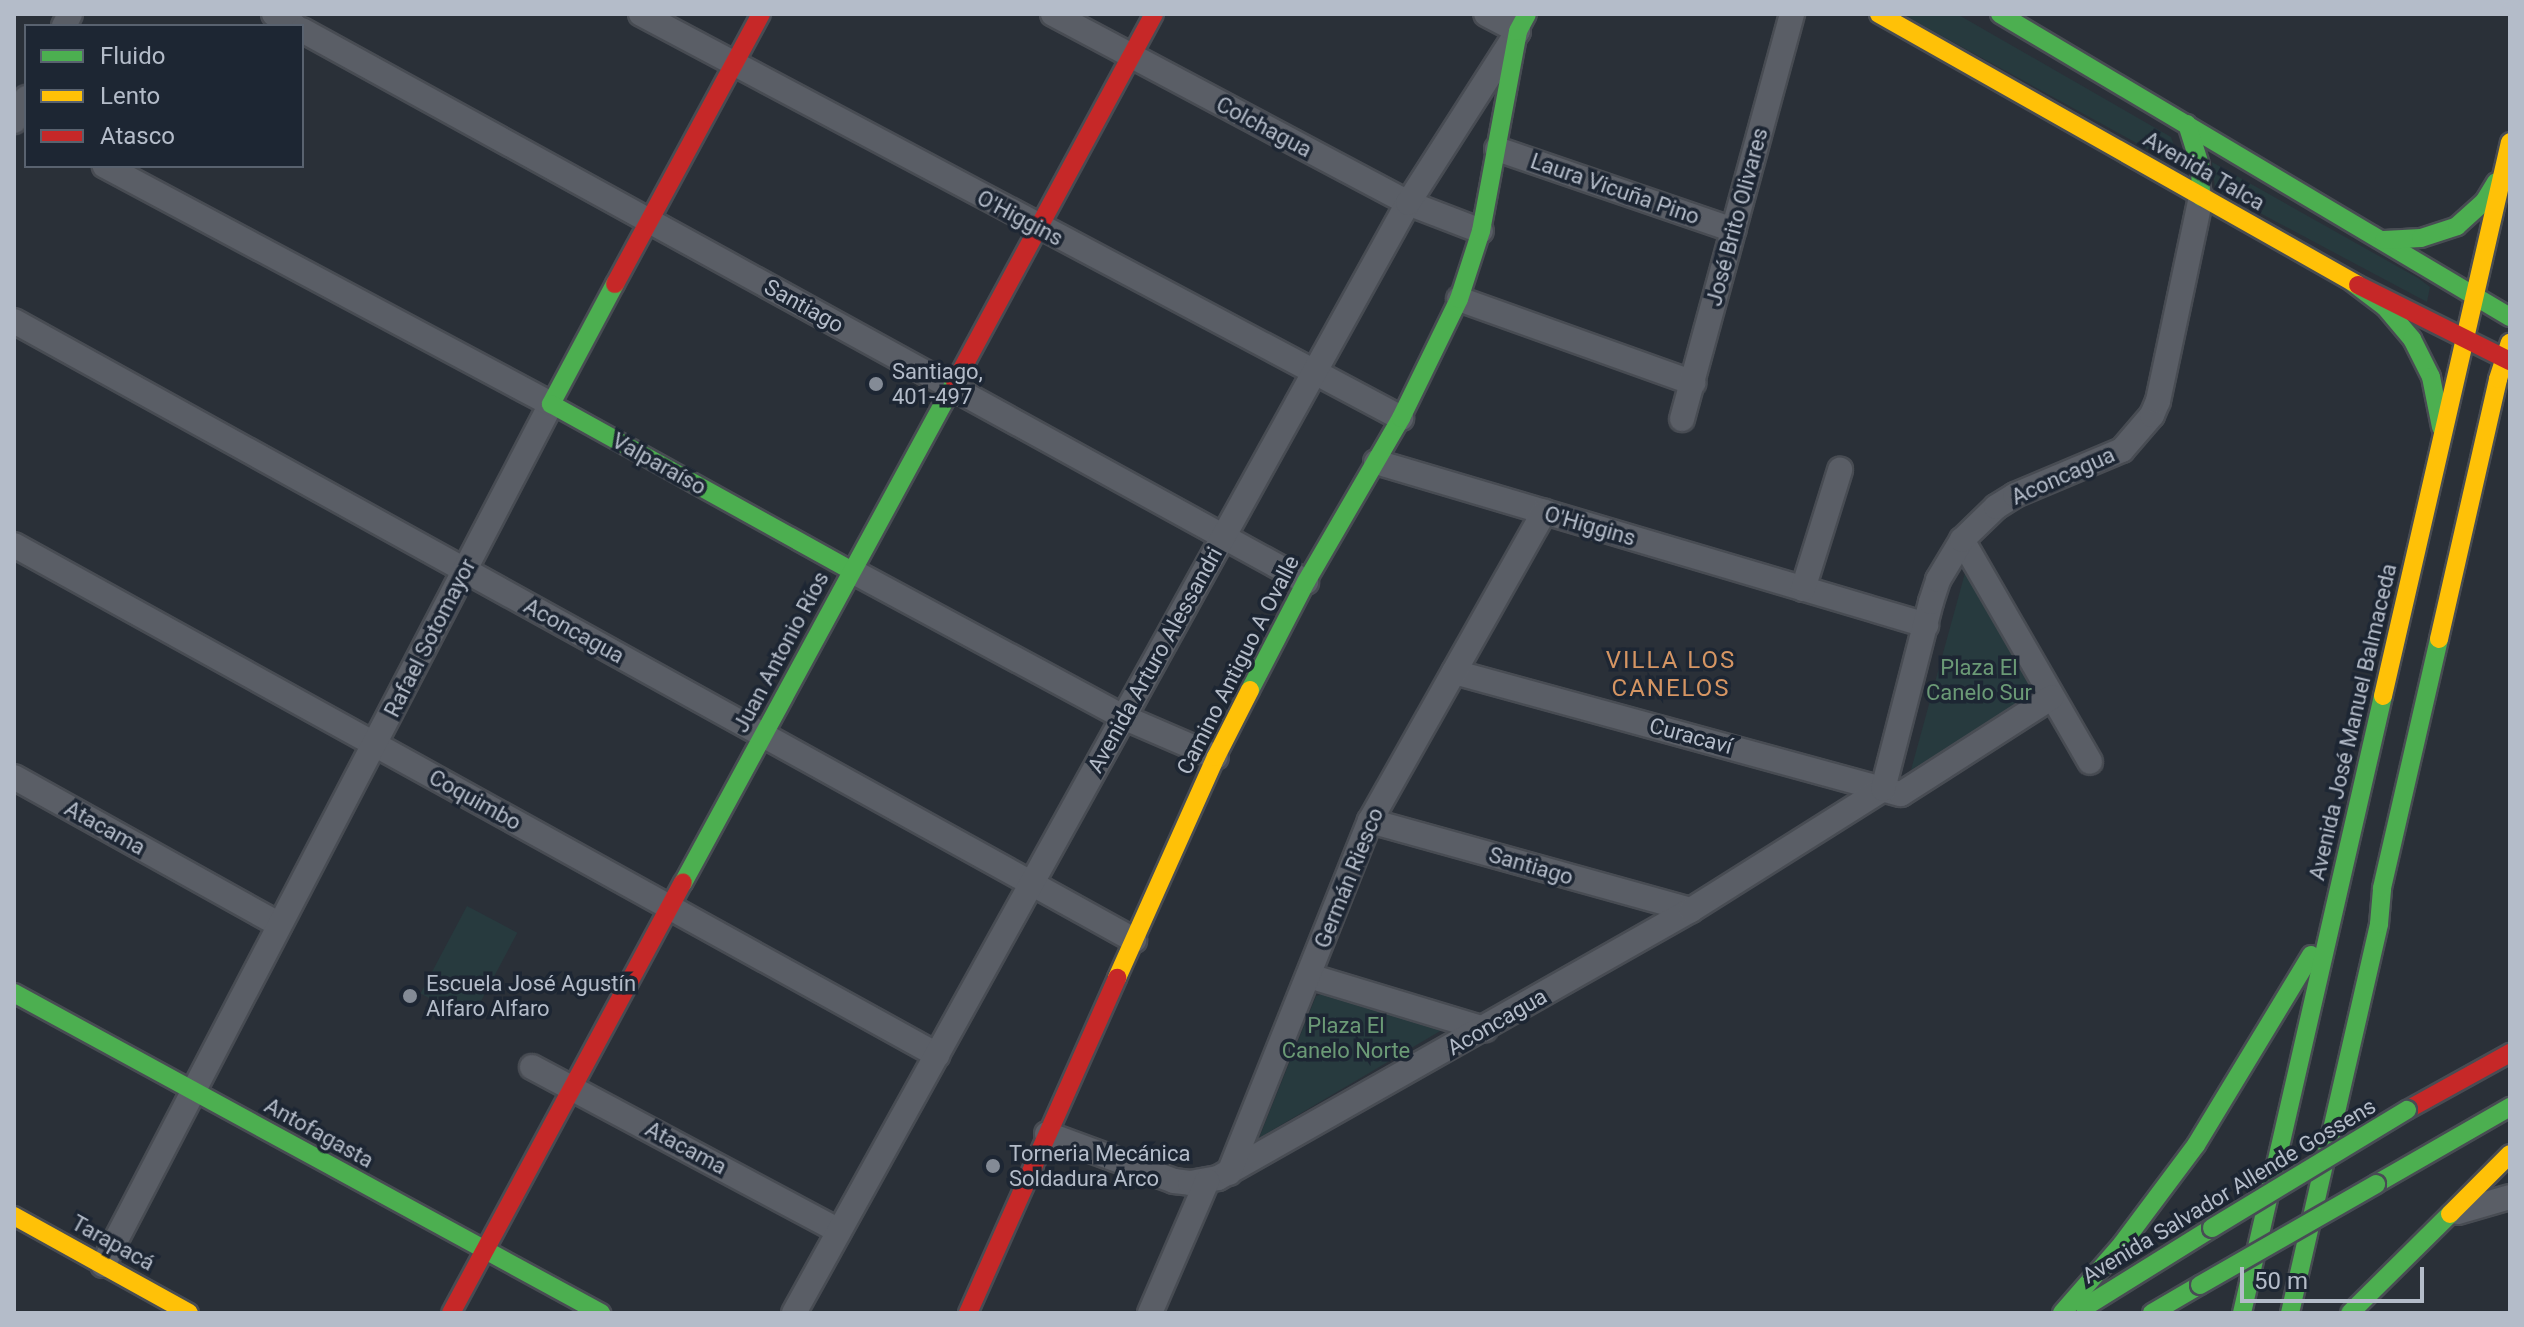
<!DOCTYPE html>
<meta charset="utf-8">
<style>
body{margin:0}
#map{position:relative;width:2524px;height:1327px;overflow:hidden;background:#2a3038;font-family:Roboto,sans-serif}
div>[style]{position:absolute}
.green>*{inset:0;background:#273a3e;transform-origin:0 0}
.roads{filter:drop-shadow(2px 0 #484c53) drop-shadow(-2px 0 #484c53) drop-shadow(0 2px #484c53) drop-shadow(0 -2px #484c53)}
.street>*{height:24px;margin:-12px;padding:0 12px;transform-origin:12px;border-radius:12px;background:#5a5e66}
.fast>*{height:18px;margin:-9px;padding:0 9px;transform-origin:9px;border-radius:9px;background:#4caf50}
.slow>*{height:18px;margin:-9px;padding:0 9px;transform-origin:9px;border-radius:9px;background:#ffc107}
.jam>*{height:18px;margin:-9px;padding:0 9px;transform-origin:9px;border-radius:9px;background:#c62828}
.bridges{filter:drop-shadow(2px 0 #484c55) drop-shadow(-2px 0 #484c55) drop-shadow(0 2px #484c55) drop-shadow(0 -2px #484c55)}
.fast-bridge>*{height:18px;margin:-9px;padding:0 9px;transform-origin:9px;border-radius:9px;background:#4caf50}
.dots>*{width:22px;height:22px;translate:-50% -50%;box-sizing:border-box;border:4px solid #1d2633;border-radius:50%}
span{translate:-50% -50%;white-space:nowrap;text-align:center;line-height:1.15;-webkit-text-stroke:7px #1d2633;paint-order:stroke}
.street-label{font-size:22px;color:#b4bcc9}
.poi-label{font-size:22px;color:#b4bcc9}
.left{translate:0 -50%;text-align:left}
.park-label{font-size:22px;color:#6b9a76}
.neighbourhood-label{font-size:24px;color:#d59563;letter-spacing:2px}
.frame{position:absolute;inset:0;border:16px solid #b4bcc9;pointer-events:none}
.legend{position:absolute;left:24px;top:24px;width:280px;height:144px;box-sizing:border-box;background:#1d2633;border:2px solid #59626f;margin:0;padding:10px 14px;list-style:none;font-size:24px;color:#b4bcc9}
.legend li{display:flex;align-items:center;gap:16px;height:40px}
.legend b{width:40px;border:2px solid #59626f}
.scale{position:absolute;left:2240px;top:1267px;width:184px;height:36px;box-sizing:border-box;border:4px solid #b4bcc9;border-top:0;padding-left:10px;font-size:24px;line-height:28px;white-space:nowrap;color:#b4bcc9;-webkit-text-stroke:6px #1d2633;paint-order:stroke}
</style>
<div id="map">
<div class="green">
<i style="clip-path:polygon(1902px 14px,1957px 14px,2171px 137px,2182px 168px)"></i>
<i style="clip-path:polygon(2212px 162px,2418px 278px,2430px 287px,2427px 302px,2215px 189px)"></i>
<i style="clip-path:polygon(1965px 573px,2033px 685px,2025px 702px,1911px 770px)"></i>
<i style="left:467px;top:906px;width:57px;height:99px;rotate:28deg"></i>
<i style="clip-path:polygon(1332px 991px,1452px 1024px,1259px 1138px,1316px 996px)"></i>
</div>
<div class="roads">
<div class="street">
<i style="left:274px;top:14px;width:24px;rotate:30deg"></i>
<i style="left:641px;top:14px;width:861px;rotate:27.99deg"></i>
<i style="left:1053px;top:14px;width:402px;rotate:28deg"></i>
<i style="left:1408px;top:203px;width:78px;rotate:21deg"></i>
<i style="left:64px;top:26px;width:13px;rotate:-63deg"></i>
<i style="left:302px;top:30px;width:1146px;rotate:28.8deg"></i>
<i style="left:14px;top:121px;width:26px;rotate:-62deg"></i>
<i style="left:1497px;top:149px;width:250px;rotate:18.9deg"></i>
<i style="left:1459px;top:299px;width:249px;rotate:19.7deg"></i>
<i style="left:14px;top:321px;width:1280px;rotate:28.93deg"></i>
<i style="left:1682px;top:419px;width:420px;rotate:-74.8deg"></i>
<i style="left:1376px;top:462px;width:574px;rotate:16.51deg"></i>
<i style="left:1962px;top:540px;width:256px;rotate:60deg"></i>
<i style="left:14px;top:545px;width:1055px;rotate:28.92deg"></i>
<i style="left:852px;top:571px;width:308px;rotate:28.3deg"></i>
<i style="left:1123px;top:717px;width:101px;rotate:23.3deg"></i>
<i style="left:1803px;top:589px;width:125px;rotate:-72.7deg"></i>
<i style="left:1454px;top:672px;width:463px;rotate:15.3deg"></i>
<i style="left:1901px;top:794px;width:179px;rotate:-32.7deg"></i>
<i style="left:14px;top:777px;width:304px;rotate:29.1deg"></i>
<i style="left:1370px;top:821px;width:333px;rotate:15.5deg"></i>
<i style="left:1309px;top:976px;width:184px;rotate:16.8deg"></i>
<i style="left:532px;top:1067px;width:348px;rotate:28.1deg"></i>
<i style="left:1047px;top:1134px;width:135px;rotate:20.3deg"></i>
<i style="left:1174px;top:1181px;width:16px;rotate:7deg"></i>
<i style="left:1190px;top:1183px;width:28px;rotate:-10deg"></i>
<i style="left:1218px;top:1178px;width:544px;rotate:-29.54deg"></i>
<i style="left:1691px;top:910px;width:227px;rotate:-32.2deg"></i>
<i style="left:1883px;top:789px;width:193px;rotate:-75.6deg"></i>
<i style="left:1931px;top:602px;width:23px;rotate:-72deg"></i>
<i style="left:1938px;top:580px;width:47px;rotate:-59deg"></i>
<i style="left:1962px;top:540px;width:47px;rotate:-44.1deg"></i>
<i style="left:1996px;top:507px;width:22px;rotate:-32deg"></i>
<i style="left:2015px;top:495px;width:116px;rotate:-22.8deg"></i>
<i style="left:2122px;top:450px;width:46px;rotate:-49.4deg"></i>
<i style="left:2152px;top:415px;width:15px;rotate:-67deg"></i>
<i style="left:2158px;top:401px;width:208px;rotate:-78.1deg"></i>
<i style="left:1229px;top:1173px;width:379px;rotate:-68.2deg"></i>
<i style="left:1370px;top:821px;width:355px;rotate:-60.6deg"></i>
<i style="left:2458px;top:1212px;width:54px;rotate:-16.1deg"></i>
<i style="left:103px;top:1265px;width:971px;rotate:-62.51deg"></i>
<i style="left:551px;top:404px;width:506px;rotate:-151.91deg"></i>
<i style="left:794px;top:1313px;width:1269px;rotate:-61.05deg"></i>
<i style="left:1408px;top:203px;width:204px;rotate:-57.4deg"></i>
<i style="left:1518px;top:31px;width:36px;rotate:-152deg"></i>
<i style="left:1150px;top:1313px;width:144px;rotate:-66.6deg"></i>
</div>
<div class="fast">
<i style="left:2000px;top:14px;width:593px;rotate:30.72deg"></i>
<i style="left:2187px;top:124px;width:43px;rotate:72.4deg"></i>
<i style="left:2200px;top:165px;width:32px;rotate:88deg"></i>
<i style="left:2384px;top:240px;width:37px;rotate:-3deg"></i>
<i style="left:2421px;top:238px;width:38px;rotate:-18deg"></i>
<i style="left:2457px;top:226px;width:36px;rotate:-42deg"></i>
<i style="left:2484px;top:202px;width:23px;rotate:-59deg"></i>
<i style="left:2352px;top:282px;width:41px;rotate:37.1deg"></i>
<i style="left:2385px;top:307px;width:42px;rotate:49.8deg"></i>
<i style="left:2412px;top:339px;width:42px;rotate:63.4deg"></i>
<i style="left:2431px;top:377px;width:51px;rotate:78.7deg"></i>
<i style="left:615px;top:284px;width:136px;rotate:118.1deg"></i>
<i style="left:551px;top:404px;width:344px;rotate:29deg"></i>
<i style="left:1250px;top:690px;width:122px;rotate:-62.6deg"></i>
<i style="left:1306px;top:582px;width:190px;rotate:-59.9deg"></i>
<i style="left:1401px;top:418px;width:132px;rotate:-64deg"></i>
<i style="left:1459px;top:299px;width:71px;rotate:-72.1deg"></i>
<i style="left:1481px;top:231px;width:203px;rotate:-79.5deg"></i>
<i style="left:1518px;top:31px;width:19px;rotate:-62deg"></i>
<i style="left:683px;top:883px;width:570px;rotate:-61.5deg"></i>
<i style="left:14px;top:993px;width:669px;rotate:28.6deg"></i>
<i style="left:2376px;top:1184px;width:155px;rotate:-29.9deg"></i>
<i style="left:2085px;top:1307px;width:150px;rotate:-31.9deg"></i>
<i style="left:2062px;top:1313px;width:91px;rotate:-49deg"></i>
<i style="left:2122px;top:1244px;width:124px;rotate:-53.2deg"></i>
<i style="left:2196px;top:1145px;width:222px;rotate:-58.8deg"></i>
<i style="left:2152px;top:1313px;width:56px;rotate:-30.3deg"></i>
<i style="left:2242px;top:1313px;width:633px;rotate:-77.13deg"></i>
<i style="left:2290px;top:1313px;width:399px;rotate:-77.1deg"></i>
<i style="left:2379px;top:924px;width:36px;rotate:-85deg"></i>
<i style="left:2382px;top:888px;width:255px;rotate:-77.1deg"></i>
<i style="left:2350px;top:1313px;width:141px;rotate:-44.7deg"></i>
</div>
<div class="slow">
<i style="left:1879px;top:14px;width:550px;rotate:29.5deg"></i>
<i style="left:2439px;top:639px;width:267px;rotate:-77.2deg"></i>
<i style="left:2498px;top:379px;width:38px;rotate:-72deg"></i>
<i style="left:2383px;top:696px;width:568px;rotate:-77.09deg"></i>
<i style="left:1117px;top:978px;width:242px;rotate:-65.9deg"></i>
<i style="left:1216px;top:757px;width:75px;rotate:-63.1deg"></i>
<i style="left:2450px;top:1214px;width:85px;rotate:-45deg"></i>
<i style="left:14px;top:1216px;width:200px;rotate:29deg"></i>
</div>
<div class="jam">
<i style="left:615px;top:284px;width:307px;rotate:-61.6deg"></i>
<i style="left:2358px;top:285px;width:170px;rotate:26.6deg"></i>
<i style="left:955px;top:382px;width:418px;rotate:-61.6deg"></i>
<i style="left:2407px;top:1110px;width:118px;rotate:-29deg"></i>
<i style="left:451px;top:1313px;width:489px;rotate:-61.7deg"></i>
<i style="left:968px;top:1313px;width:367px;rotate:-66deg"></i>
</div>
</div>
<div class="bridges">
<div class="fast-bridge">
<i style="left:2212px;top:1228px;width:228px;rotate:-31.2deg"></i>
<i style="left:2200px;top:1285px;width:203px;rotate:-29.8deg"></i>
</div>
</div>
<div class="dots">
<i style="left:876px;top:384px;background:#848b96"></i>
<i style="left:410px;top:996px;background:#848b96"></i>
<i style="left:993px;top:1166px;background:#848b96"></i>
</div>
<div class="street-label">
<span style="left:1264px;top:127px;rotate:28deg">Colchagua</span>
<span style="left:2204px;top:171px;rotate:30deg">Avenida Talca</span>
<span style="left:1615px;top:189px;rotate:19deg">Laura Vicuña Pino</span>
<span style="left:1737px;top:217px;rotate:-75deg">José Brito Olivares</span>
<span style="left:1020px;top:218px;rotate:28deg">O'Higgins</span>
<span style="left:804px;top:306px;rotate:29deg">Santiago</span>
<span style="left:659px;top:464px;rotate:29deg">Valparaíso</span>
<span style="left:2063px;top:476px;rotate:-24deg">Aconcagua</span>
<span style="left:1590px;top:526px;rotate:16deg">O'Higgins</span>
<span style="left:574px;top:631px;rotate:29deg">Aconcagua</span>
<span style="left:430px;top:638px;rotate:-63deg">Rafael Sotomayor</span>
<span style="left:781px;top:652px;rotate:-62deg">Juan Antonio Ríos</span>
<span style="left:1155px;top:660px;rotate:-61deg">Avenida Arturo Alessandri</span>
<span style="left:1238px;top:665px;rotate:-63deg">Camino Antiguo A Ovalle</span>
<span style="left:2353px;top:722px;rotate:-77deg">Avenida José Manuel Balmaceda</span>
<span style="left:1691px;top:736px;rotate:15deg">Curacaví</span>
<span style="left:475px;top:800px;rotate:29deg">Coquimbo</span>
<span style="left:105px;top:828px;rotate:29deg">Atacama</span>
<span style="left:1531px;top:866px;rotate:16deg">Santiago</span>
<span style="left:1349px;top:878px;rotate:-68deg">Germán Riesco</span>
<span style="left:1497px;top:1022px;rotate:-30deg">Aconcagua</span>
<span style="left:319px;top:1133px;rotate:29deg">Antofagasta</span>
<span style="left:686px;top:1148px;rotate:28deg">Atacama</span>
<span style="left:2229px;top:1191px;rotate:-31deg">Avenida Salvador Allende Gossens</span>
<span style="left:113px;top:1243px;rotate:29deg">Tarapacá</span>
</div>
<div class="poi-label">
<span class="left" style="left:892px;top:384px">Santiago,<br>401-497</span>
<span class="left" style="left:426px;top:996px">Escuela José Agustín<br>Alfaro Alfaro</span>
<span class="left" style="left:1009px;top:1166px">Torneria Mecánica<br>Soldadura Arco</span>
</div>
<div class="park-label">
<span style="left:1979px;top:680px">Plaza El<br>Canelo Sur</span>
<span style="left:1346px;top:1038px">Plaza El<br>Canelo Norte</span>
</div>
<div class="neighbourhood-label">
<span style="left:1671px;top:675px">VILLA LOS<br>CANELOS</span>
</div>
<div class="frame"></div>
<ul class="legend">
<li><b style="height:10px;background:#4caf50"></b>Fluido</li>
<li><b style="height:10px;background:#ffc107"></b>Lento</li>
<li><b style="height:10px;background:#c62828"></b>Atasco</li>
</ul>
<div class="scale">50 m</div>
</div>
